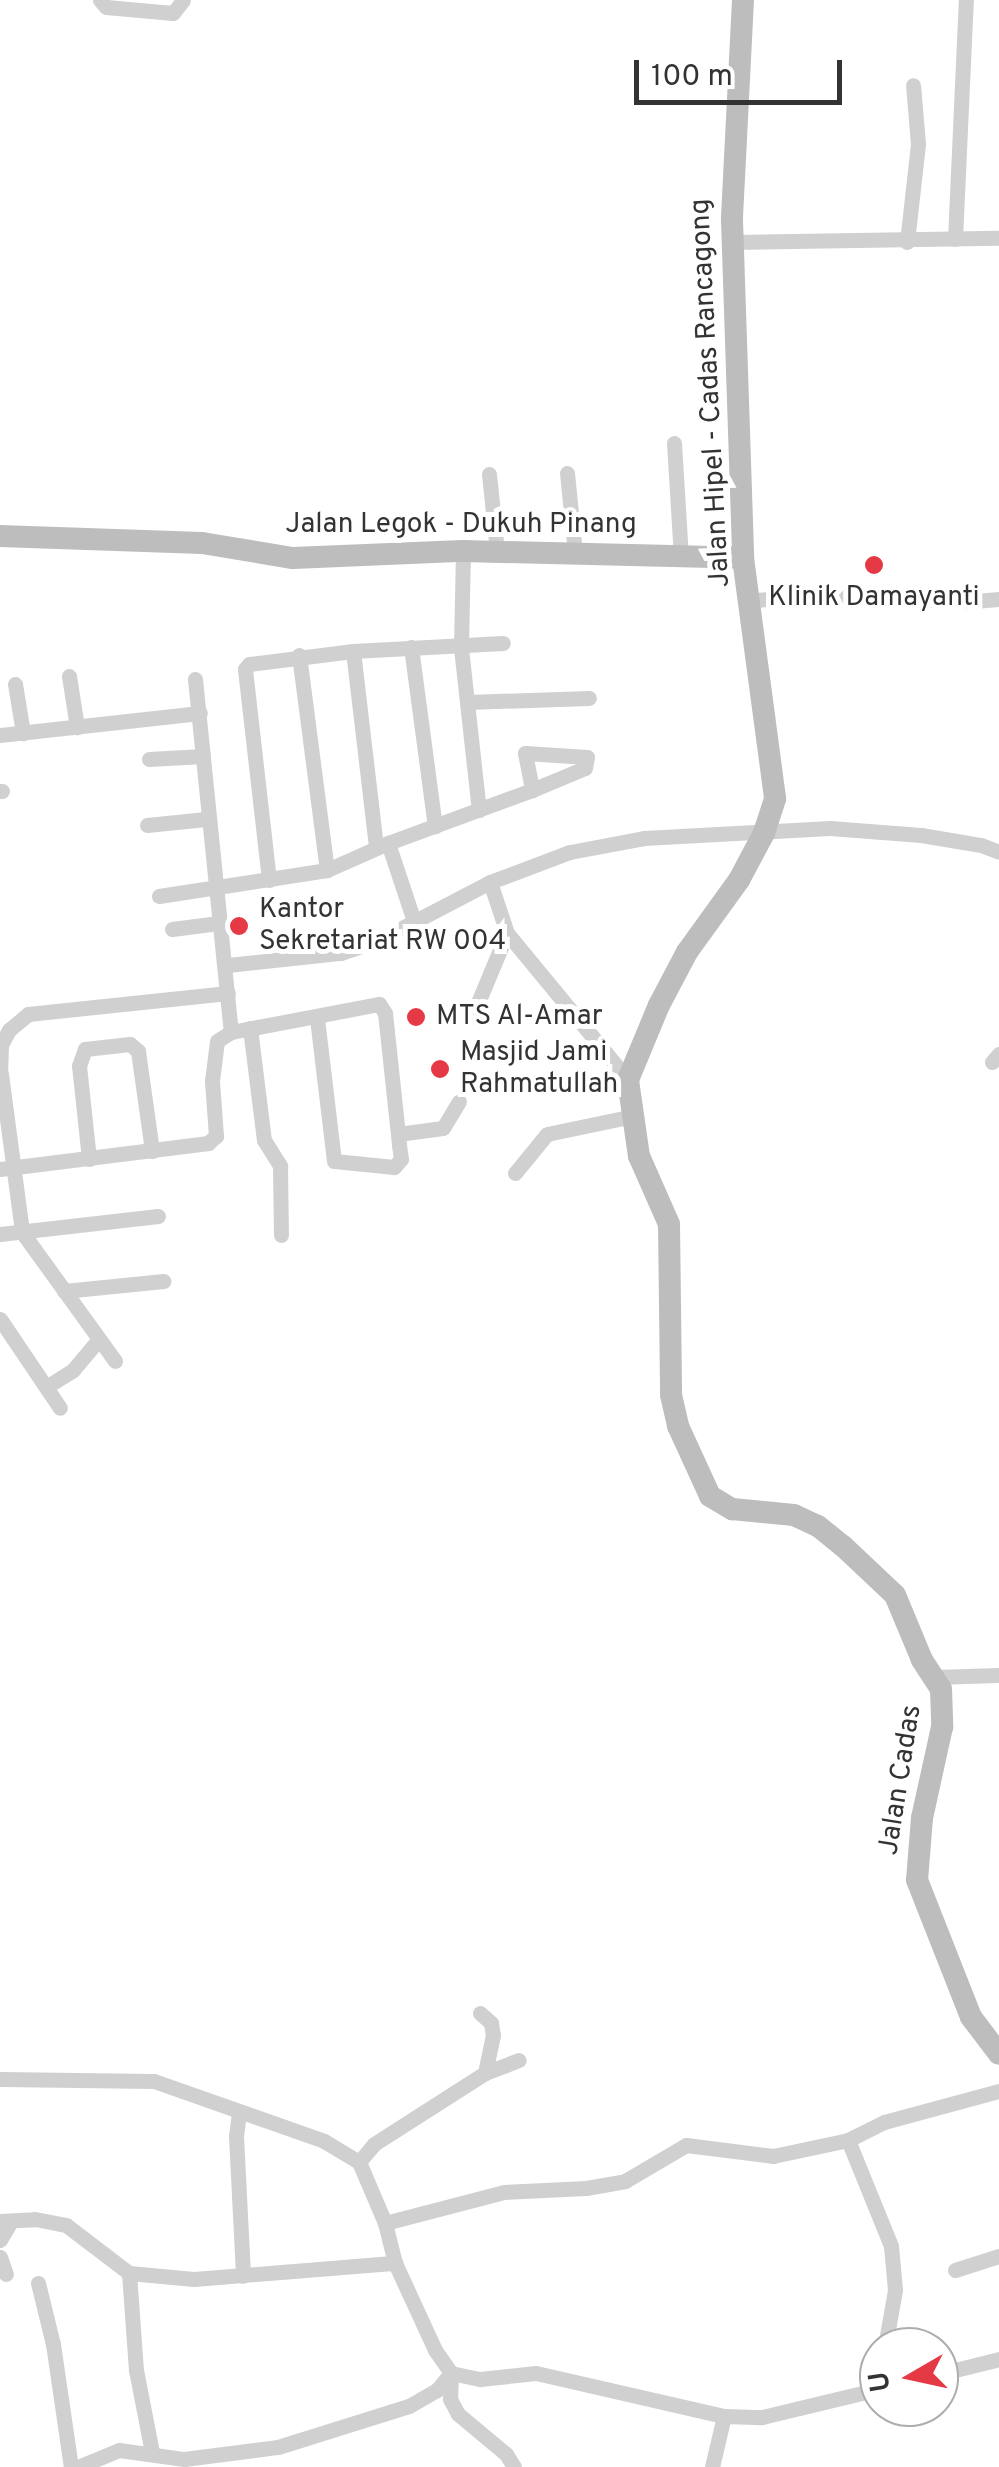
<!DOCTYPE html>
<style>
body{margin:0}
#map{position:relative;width:999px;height:2467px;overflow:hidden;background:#fff;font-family:Overpass,sans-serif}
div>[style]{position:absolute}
.street>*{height:15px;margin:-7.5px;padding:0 7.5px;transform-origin:7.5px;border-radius:7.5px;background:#d0d0d0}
.secondary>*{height:22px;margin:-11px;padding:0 11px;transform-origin:11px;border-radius:11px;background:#bdbdbd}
.dots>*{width:28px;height:28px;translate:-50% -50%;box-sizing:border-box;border:5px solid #fff;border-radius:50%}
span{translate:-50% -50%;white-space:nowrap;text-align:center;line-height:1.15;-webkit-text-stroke:10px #fff;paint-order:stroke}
.street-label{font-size:28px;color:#333}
.poi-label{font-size:28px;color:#333}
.left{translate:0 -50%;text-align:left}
.north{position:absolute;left:859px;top:2327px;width:100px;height:100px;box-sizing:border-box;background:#fff;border:2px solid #adadad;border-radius:50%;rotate:261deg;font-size:28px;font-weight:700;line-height:40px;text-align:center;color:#333}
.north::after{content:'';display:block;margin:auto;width:35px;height:45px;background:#e63946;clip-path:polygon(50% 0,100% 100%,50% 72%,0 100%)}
.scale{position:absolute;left:634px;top:60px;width:208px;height:45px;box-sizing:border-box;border:5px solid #333;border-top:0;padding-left:12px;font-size:30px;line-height:35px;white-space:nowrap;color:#333;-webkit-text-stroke:8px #fff;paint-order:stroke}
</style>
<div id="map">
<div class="street">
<i style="left:100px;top:0;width:9px;rotate:49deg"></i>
<i style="left:106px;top:7px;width:67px;rotate:5.1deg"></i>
<i style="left:173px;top:13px;width:16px;rotate:-52deg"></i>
<i style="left:955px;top:239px;width:239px;rotate:-87.4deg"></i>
<i style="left:733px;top:242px;width:266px;rotate:-0.9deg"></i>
<i style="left:907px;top:242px;width:99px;rotate:-83.6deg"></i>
<i style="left:918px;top:144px;width:59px;rotate:-94.8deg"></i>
<i style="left:674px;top:443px;width:113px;rotate:86.5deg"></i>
<i style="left:567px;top:473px;width:80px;rotate:84.3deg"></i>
<i style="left:489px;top:474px;width:77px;rotate:84.1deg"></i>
<i style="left:463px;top:551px;width:97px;rotate:91.2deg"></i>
<i style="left:461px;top:648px;width:163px;rotate:83.7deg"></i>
<i style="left:751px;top:600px;width:106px;rotate:-2.7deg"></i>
<i style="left:857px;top:595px;width:106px;rotate:3.8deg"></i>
<i style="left:963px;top:602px;width:36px;rotate:-5deg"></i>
<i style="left:411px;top:647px;width:181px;rotate:82.4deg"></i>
<i style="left:353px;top:651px;width:198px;rotate:83.3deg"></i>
<i style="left:299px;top:655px;width:217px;rotate:82.6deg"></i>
<i style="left:69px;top:676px;width:52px;rotate:81.1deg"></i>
<i style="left:195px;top:679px;width:355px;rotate:84.2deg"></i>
<i style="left:15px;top:684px;width:50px;rotate:80.7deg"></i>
<i style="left:467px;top:702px;width:122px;rotate:-1.9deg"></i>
<i style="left:0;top:735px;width:201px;rotate:-6.3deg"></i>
<i style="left:149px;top:759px;width:54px;rotate:-3.2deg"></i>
<i style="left:0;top:791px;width:2px"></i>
<i style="left:147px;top:825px;width:59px;rotate:-5.8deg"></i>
<i style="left:388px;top:843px;width:82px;rotate:71.6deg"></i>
<i style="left:269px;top:880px;width:212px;rotate:-96.5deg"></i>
<i style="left:245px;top:669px;width:6px;rotate:-51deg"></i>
<i style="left:249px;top:664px;width:105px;rotate:-7.1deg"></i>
<i style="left:353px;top:651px;width:150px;rotate:-3.1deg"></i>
<i style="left:490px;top:882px;width:54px;rotate:71.6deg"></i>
<i style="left:507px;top:933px;width:190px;rotate:50.5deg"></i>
<i style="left:159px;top:896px;width:170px;rotate:-8.8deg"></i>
<i style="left:327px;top:870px;width:67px;rotate:-23.9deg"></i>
<i style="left:388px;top:843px;width:153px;rotate:-20.2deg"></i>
<i style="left:532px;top:790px;width:57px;rotate:-22.5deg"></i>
<i style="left:585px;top:768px;width:11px;rotate:-80deg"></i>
<i style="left:587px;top:757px;width:62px;rotate:-176.3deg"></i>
<i style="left:525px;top:753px;width:38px;rotate:79deg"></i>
<i style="left:172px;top:929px;width:47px;rotate:-7.3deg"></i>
<i style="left:228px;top:965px;width:114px;rotate:-6.1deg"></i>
<i style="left:341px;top:953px;width:40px;rotate:-18.9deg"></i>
<i style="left:379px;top:940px;width:125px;rotate:-27.6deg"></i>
<i style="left:490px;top:882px;width:85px;rotate:-20.6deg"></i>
<i style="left:570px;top:852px;width:75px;rotate:-10.7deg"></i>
<i style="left:644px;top:838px;width:186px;rotate:-3.1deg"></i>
<i style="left:830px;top:828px;width:91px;rotate:4.4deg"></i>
<i style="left:921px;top:835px;width:61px;rotate:9.5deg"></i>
<i style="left:981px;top:845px;width:19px;rotate:21deg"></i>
<i style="left:472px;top:1017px;width:91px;rotate:-67.4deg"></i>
<i style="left:250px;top:1028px;width:113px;rotate:82.9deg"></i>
<i style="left:264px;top:1140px;width:31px;rotate:58deg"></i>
<i style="left:280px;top:1166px;width:69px;rotate:89.2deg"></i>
<i style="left:992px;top:1062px;width:11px;rotate:-49deg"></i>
<i style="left:1px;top:1074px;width:159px;rotate:82.4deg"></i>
<i style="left:22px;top:1232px;width:159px;rotate:54.2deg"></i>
<i style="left:0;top:1075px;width:30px;rotate:-88deg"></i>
<i style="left:1px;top:1045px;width:17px;rotate:-62deg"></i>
<i style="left:9px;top:1030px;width:25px;rotate:-40deg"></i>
<i style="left:28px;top:1014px;width:201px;rotate:-6deg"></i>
<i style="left:398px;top:1134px;width:45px;rotate:-7.6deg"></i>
<i style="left:443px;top:1128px;width:31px;rotate:-59deg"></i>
<i style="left:89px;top:1159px;width:94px;rotate:-96.1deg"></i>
<i style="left:79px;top:1066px;width:18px;rotate:-71deg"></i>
<i style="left:85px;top:1049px;width:45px;rotate:-6.3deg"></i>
<i style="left:130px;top:1044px;width:11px;rotate:41deg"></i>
<i style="left:138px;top:1051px;width:101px;rotate:82deg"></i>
<i style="left:0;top:1169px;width:210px;rotate:-7.1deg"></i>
<i style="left:208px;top:1143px;width:11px;rotate:-41deg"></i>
<i style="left:216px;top:1136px;width:55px;rotate:-94.2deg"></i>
<i style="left:212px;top:1081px;width:40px;rotate:-82.9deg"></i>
<i style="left:217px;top:1041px;width:17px;rotate:-33deg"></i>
<i style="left:231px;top:1032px;width:151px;rotate:-10.7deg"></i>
<i style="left:379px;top:1004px;width:11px;rotate:56deg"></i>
<i style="left:385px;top:1013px;width:133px;rotate:83.9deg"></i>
<i style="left:399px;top:1145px;width:14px;rotate:82deg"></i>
<i style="left:401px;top:1159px;width:11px;rotate:131deg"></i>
<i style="left:394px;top:1167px;width:60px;rotate:-174.3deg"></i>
<i style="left:334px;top:1161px;width:144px;rotate:-96.8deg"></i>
<i style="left:515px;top:1173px;width:50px;rotate:-50.6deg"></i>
<i style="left:547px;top:1134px;width:88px;rotate:-11.8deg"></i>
<i style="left:0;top:1234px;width:159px;rotate:-6.5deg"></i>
<i style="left:64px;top:1291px;width:100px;rotate:-5.7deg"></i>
<i style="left:0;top:1319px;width:107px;rotate:56deg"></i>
<i style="left:46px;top:1387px;width:32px;rotate:-32deg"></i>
<i style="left:73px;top:1370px;width:40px;rotate:-50deg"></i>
<i style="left:934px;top:1677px;width:65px;rotate:-1.8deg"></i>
<i style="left:480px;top:2013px;width:15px;rotate:42deg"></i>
<i style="left:491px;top:2023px;width:12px;rotate:81deg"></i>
<i style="left:493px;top:2035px;width:39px;rotate:102deg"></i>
<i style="left:0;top:2079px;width:154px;rotate:0.7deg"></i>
<i style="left:154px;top:2081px;width:180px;rotate:19.4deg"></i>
<i style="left:324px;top:2141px;width:41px;rotate:31deg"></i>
<i style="left:359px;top:2162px;width:66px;rotate:66.9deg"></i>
<i style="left:385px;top:2223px;width:41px;rotate:76deg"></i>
<i style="left:395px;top:2263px;width:96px;rotate:65.3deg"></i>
<i style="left:435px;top:2350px;width:28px;rotate:55deg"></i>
<i style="left:451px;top:2373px;width:26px;rotate:92deg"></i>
<i style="left:450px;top:2399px;width:17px;rotate:62deg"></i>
<i style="left:458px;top:2414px;width:62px;rotate:39.8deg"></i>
<i style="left:506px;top:2454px;width:15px;rotate:58deg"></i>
<i style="left:239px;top:2112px;width:24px;rotate:97deg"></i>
<i style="left:236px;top:2136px;width:140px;rotate:87.1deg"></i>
<i style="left:848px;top:2140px;width:114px;rotate:67.9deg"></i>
<i style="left:891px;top:2246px;width:44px;rotate:84.8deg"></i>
<i style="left:895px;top:2290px;width:58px;rotate:100deg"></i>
<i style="left:359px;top:2162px;width:23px;rotate:-50deg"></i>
<i style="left:374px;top:2144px;width:132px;rotate:-32.6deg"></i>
<i style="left:485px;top:2073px;width:36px;rotate:-21deg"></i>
<i style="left:0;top:2221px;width:35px;rotate:-3deg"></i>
<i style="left:35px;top:2219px;width:32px;rotate:11deg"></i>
<i style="left:66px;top:2225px;width:79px;rotate:37.3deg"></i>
<i style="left:129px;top:2273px;width:97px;rotate:85.9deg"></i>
<i style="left:136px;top:2370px;width:84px;rotate:79deg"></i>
<i style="left:385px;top:2223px;width:123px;rotate:-14.6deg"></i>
<i style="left:504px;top:2192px;width:82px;rotate:-2.8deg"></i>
<i style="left:586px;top:2188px;width:40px;rotate:-10deg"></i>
<i style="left:625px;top:2181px;width:71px;rotate:-30.5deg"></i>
<i style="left:686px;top:2145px;width:88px;rotate:7.2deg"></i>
<i style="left:773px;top:2156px;width:77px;rotate:-12deg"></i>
<i style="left:848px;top:2140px;width:40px;rotate:-26.6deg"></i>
<i style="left:884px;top:2122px;width:119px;rotate:-15.1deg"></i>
<i style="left:0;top:2240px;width:22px;rotate:-60deg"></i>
<i style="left:0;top:2257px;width:18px;rotate:71deg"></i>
<i style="left:955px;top:2270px;width:46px;rotate:-17.7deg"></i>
<i style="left:129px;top:2273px;width:65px;rotate:5.3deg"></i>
<i style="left:194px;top:2279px;width:202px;rotate:-4.6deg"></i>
<i style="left:38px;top:2283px;width:63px;rotate:76.2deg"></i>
<i style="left:53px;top:2344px;width:124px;rotate:81.7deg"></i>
<i style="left:939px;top:2374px;width:62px;rotate:-14deg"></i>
<i style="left:78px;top:2467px;width:44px;rotate:-22.5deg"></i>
<i style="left:119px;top:2450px;width:66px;rotate:7.9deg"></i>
<i style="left:184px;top:2459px;width:95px;rotate:-7.3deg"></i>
<i style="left:278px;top:2447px;width:137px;rotate:-17.4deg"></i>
<i style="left:409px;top:2406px;width:32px;rotate:-30deg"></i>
<i style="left:437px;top:2390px;width:22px;rotate:-51deg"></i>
<i style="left:451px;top:2373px;width:30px;rotate:12deg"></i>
<i style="left:480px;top:2379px;width:56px;rotate:-6.1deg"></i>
<i style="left:536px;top:2373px;width:193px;rotate:12.9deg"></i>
<i style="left:724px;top:2416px;width:38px;rotate:2deg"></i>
<i style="left:762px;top:2417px;width:120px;rotate:-13.5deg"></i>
<i style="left:712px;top:2467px;width:52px;rotate:-76.8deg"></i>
</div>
<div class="secondary">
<i style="left:743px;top:0;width:220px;rotate:92.9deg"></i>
<i style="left:732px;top:220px;width:338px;rotate:88.1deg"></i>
<i style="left:743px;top:558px;width:243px;rotate:82.4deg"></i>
<i style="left:775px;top:799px;width:36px;rotate:108deg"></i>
<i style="left:764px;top:833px;width:53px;rotate:118deg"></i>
<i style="left:739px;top:880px;width:89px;rotate:125.8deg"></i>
<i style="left:687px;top:952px;width:60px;rotate:117.8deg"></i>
<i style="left:659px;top:1005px;width:81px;rotate:112.5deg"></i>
<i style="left:628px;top:1080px;width:77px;rotate:81.8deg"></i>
<i style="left:639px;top:1156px;width:74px;rotate:66.2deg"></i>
<i style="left:669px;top:1224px;width:171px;rotate:89.3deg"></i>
<i style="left:671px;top:1395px;width:32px;rotate:77deg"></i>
<i style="left:678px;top:1426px;width:77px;rotate:65.4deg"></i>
<i style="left:710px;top:1496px;width:26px;rotate:31deg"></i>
<i style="left:732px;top:1509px;width:62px;rotate:5.5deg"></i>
<i style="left:794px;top:1515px;width:26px;rotate:25deg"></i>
<i style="left:818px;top:1526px;width:32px;rotate:39deg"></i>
<i style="left:843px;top:1546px;width:71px;rotate:43.3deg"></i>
<i style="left:895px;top:1595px;width:70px;rotate:67.4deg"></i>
<i style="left:922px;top:1660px;width:35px;rotate:57deg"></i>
<i style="left:941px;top:1689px;width:38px;rotate:88deg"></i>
<i style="left:942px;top:1727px;width:93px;rotate:102.4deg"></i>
<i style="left:922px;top:1818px;width:62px;rotate:94.6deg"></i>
<i style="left:917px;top:1880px;width:147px;rotate:68.5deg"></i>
<i style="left:971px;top:2017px;width:46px;rotate:52.9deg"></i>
<i style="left:0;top:536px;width:202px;rotate:2deg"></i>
<i style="left:202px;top:543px;width:92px;rotate:9.4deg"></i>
<i style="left:293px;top:558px;width:170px;rotate:-2.4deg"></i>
<i style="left:463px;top:551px;width:280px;rotate:1.4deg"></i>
</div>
<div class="dots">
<i style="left:874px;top:565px;background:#e63946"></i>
<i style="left:239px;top:926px;background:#e63946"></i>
<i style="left:416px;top:1017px;background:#e63946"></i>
<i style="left:440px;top:1069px;background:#e63946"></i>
</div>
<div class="street-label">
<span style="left:711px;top:393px;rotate:-93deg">Jalan Hipel - Cadas Rancagong</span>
<span style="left:461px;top:525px">Jalan Legok - Dukuh Pinang</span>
<span style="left:901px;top:1780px;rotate:-81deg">Jalan Cadas</span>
</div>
<div class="poi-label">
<span style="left:874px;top:598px">Klinik Damayanti</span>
<span class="left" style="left:259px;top:926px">Kantor<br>Sekretariat RW 004</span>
<span class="left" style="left:436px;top:1017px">MTS Al-Amar</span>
<span class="left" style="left:460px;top:1069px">Masjid Jami<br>Rahmatullah</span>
</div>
<div class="north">U</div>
<div class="scale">100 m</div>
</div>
